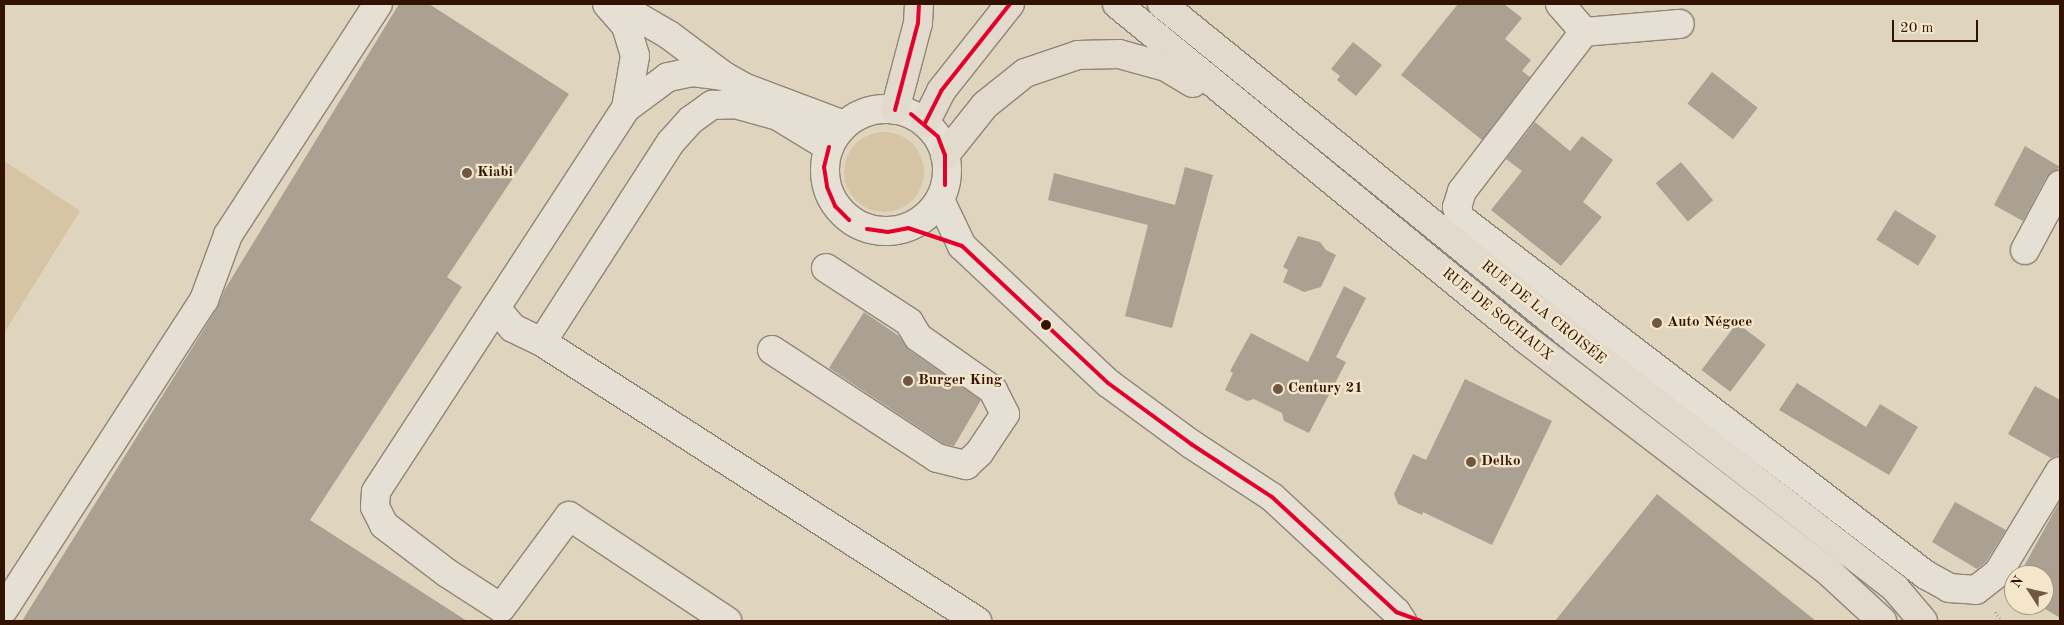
<!DOCTYPE html>
<meta charset="utf-8">
<style>
body{margin:0}
#map{position:relative;width:2064px;height:625px;overflow:hidden;background:#dfd4bd;font-family:"Old Standard TT",serif}
div>[style]{position:absolute}
.green>*{inset:0;background:#d6c4a5}
.round{border-radius:50%}
.building>*{inset:0;background:#aba192;transform-origin:0 0}
.path>*{height:3px;margin-top:-1.5px;transform-origin:0;background:repeating-linear-gradient(90deg,#a39b90 0 1px,transparent 0 3.5px)}
.roads{filter:drop-shadow(1px 0 #908677) drop-shadow(-1px 0 #908677) drop-shadow(0 1px #908677) drop-shadow(0 -1px #908677)}
.minor>*{height:28px;margin:-14px;padding:0 14px;transform-origin:14px;border-radius:14px;background:#e5dfd4}
.minor>.ring{margin:-14px;padding:0;box-sizing:content-box;background:none;border:28px solid #e5dfd4;border-radius:50%}
.major>*{height:28px;margin:-14px;padding:0 14px;transform-origin:14px;border-radius:14px;background:#e1dacd}
.bus-1>*{height:4px;margin:-2px;padding:0 2px;transform-origin:2px;border-radius:2px;background:#e4002b}
.dots>*{width:14px;height:14px;translate:-50% -50%;box-sizing:border-box;border:2px solid #f4e6ca;border-radius:50%}
span{translate:-50% -50%;white-space:nowrap;text-align:center;line-height:1.15;-webkit-text-stroke:4.5px #f4e6ca;paint-order:stroke}
.poi-label{font-size:15px;color:#321301;font-weight:700}
.left{translate:0 -50%;text-align:left}
.street-label{font-size:15px;color:#321301}
.frame{position:absolute;inset:0;border:5px solid #321301;pointer-events:none}
.north{position:absolute;left:2004px;top:565px;width:50px;height:50px;box-sizing:border-box;background:#f4e6ca;border:1px solid #a6927a;border-radius:50%;rotate:305deg;font-size:14px;font-weight:700;line-height:20px;text-align:center;color:#321301}
.north::after{content:'';display:block;margin:auto;width:18px;height:22px;background:#6f5743;clip-path:polygon(50% 0,100% 100%,50% 72%,0 100%)}
.scale{position:absolute;left:1892px;top:20px;width:86px;height:22px;box-sizing:border-box;border:2px solid #321301;border-top:0;padding-left:6px;font-size:15px;line-height:18px;white-space:nowrap;color:#321301;-webkit-text-stroke:4px #f4e6ca;paint-order:stroke}
</style>
<div id="map">
<div class="green">
<i class="round" style="left:844px;top:132px;width:80px;height:80px"></i>
<i style="clip-path:polygon(4px 161px,80px 211px,4px 333px)"></i>
</div>
<div class="building">
<i style="clip-path:polygon(399px 4px,429px 4px,569px 94px,447px 277px,462px 287px,310px 520px,467px 621px,22px 621px,217px 308px,225px 289px)"></i>
<i style="clip-path:polygon(1458px 4px,1504px 4px,1522px 18px,1505px 39px,1531px 60px,1522px 71px,1530px 77px,1482px 140px,1401px 75px)"></i>
<i style="clip-path:polygon(1353px 42px,1382px 65px,1356px 96px,1337px 80px,1340px 76px,1331px 69px)"></i>
<i style="left:1712px;top:72px;width:58px;height:40px;rotate:38deg"></i>
<i style="clip-path:polygon(1535px 122px,1570px 151px,1582px 136px,1613px 160px,1583px 202px,1602px 217px,1561px 266px,1491px 210px,1522px 171px,1506px 159px)"></i>
<i style="clip-path:polygon(2025px 146px,2060px 167px,2046px 178px,2023px 221px,1994px 205px)"></i>
<i style="left:1681px;top:162px;width:50px;height:33px;rotate:50deg"></i>
<i style="clip-path:polygon(1185px 167px,1213px 175px,1172px 328px,1125px 316px,1148px 225px,1048px 200px,1054px 173px,1175px 205px)"></i>
<i style="left:1895px;top:210px;width:49px;height:35px;rotate:32deg"></i>
<i style="clip-path:polygon(1298px 236px,1320px 242px,1326px 250px,1336px 255px,1321px 287px,1304px 292px,1283px 282px,1288px 270px,1283px 267px)"></i>
<i style="clip-path:polygon(1344px 286px,1366px 298px,1336px 357px,1346px 362px,1309px 433px,1284px 421px,1282px 413px,1254px 399px,1247px 401px,1225px 390px,1233px 373px,1230px 371px,1251px 333px,1308px 362px)"></i>
<i style="clip-path:polygon(864px 312px,899px 336px,909px 350px,981px 400px,954px 446px,944px 444px,829px 368px)"></i>
<i style="left:1737px;top:323px;width:36px;height:59px;rotate:37deg"></i>
<i style="clip-path:polygon(1465px 379px,1552px 421px,1492px 545px,1423px 512px,1422px 515px,1398px 504px,1394px 494px,1413px 454px,1426px 460px)"></i>
<i style="clip-path:polygon(1797px 383px,1866px 427px,1880px 404px,1918px 427px,1889px 475px,1779px 410px)"></i>
<i style="clip-path:polygon(2035px 386px,2060px 400px,2060px 455px,2051px 458px,2008px 434px)"></i>
<i style="clip-path:polygon(1657px 494px,1816px 621px,1555px 621px)"></i>
<i style="clip-path:polygon(2060px 501px,2060px 618px,2039px 605px,2044px 605px,2044px 575px,2019px 575px)"></i>
<i style="clip-path:polygon(1955px 502px,2006px 530px,1986px 562px,1977px 569px,1932px 542px)"></i>
</div>
<div class="path">
<i style="left:1995px;top:612px;width:11px;rotate:52deg"></i>
</div>
<div class="roads">
<div class="minor">
<i style="left:607px;top:4px;width:29px;rotate:49deg"></i>
<i style="left:626px;top:26px;width:31px;rotate:73deg"></i>
<i style="left:635px;top:56px;width:53px;rotate:99.8deg"></i>
<i style="left:616px;top:4px;width:61px;rotate:30.3deg"></i>
<i style="left:669px;top:35px;width:69px;rotate:36.7deg"></i>
<i style="left:724px;top:76px;width:25px;rotate:29deg"></i>
<i style="left:746px;top:88px;width:105px;rotate:20.7deg"></i>
<i style="left:1560px;top:4px;width:37px;rotate:49deg"></i>
<i style="left:1584px;top:32px;width:200px;rotate:127.5deg"></i>
<i style="left:1462px;top:191px;width:17px;rotate:107deg"></i>
<i style="left:1457px;top:207px;width:11px;rotate:75deg"></i>
<i style="left:1460px;top:218px;width:587px;rotate:37.46deg"></i>
<i style="left:1926px;top:575px;width:26px;rotate:29deg"></i>
<i style="left:1949px;top:588px;width:27px;rotate:4deg"></i>
<i style="left:1976px;top:590px;width:28px;rotate:-38deg"></i>
<i style="left:1998px;top:573px;width:119px;rotate:-58.7deg"></i>
<i style="left:1584px;top:32px;width:96px;rotate:-4.8deg"></i>
<i style="left:724px;top:76px;width:32px;rotate:-173deg"></i>
<i style="left:692px;top:72px;width:25px;rotate:168deg"></i>
<i style="left:668px;top:77px;width:52px;rotate:143.6deg"></i>
<i style="left:626px;top:108px;width:458px;rotate:123.1deg"></i>
<i style="left:376px;top:492px;width:15px;rotate:94deg"></i>
<i style="left:375px;top:507px;width:20px;rotate:63deg"></i>
<i style="left:384px;top:525px;width:79px;rotate:37.3deg"></i>
<i style="left:447px;top:573px;width:64px;rotate:32.9deg"></i>
<i style="left:501px;top:608px;width:114px;rotate:-53.5deg"></i>
<i style="left:569px;top:516px;width:190px;rotate:33.6deg"></i>
<i class="ring" style="left:825px;top:109px;width:94px;height:94px"></i>
<i style="left:940px;top:200px;width:51px;rotate:64.4deg"></i>
<i style="left:962px;top:246px;width:200px;rotate:43.2deg"></i>
<i style="left:1108px;top:383px;width:103px;rotate:36.3deg"></i>
<i style="left:1191px;top:444px;width:97px;rotate:33.2deg"></i>
<i style="left:1272px;top:497px;width:169px;rotate:42.8deg"></i>
<i style="left:1396px;top:612px;width:11px;rotate:56deg"></i>
<i style="left:2025px;top:250px;width:74px;rotate:-61.7deg"></i>
<i style="left:496px;top:308px;width:26px;rotate:50deg"></i>
<i style="left:513px;top:328px;width:32px;rotate:26deg"></i>
<i style="left:542px;top:342px;width:517px;rotate:32.68deg"></i>
<i style="left:542px;top:342px;width:238px;rotate:-57.2deg"></i>
<i style="left:671px;top:142px;width:30px;rotate:-48deg"></i>
<i style="left:691px;top:120px;width:26px;rotate:-36deg"></i>
<i style="left:712px;top:105px;width:23px;rotate:-2deg"></i>
<i style="left:735px;top:104px;width:45px;rotate:15.6deg"></i>
<i style="left:778px;top:116px;width:60px;rotate:31.3deg"></i>
<i style="left:772px;top:350px;width:197px;rotate:33.2deg"></i>
<i style="left:937px;top:458px;width:30px;rotate:14deg"></i>
<i style="left:966px;top:465px;width:18px;rotate:-43deg"></i>
<i style="left:979px;top:453px;width:47px;rotate:-56.3deg"></i>
<i style="left:1005px;top:414px;width:27px;rotate:-117deg"></i>
<i style="left:993px;top:390px;width:92px;rotate:-144.8deg"></i>
<i style="left:918px;top:337px;width:17px;rotate:-121deg"></i>
<i style="left:909px;top:322px;width:99px;rotate:-147deg"></i>
<i style="left:4px;top:609px;width:368px;rotate:-57.1deg"></i>
<i style="left:204px;top:300px;width:69px;rotate:-69.7deg"></i>
<i style="left:228px;top:235px;width:275px;rotate:-57deg"></i>
</div>
<div class="major">
<i style="left:1117px;top:4px;width:531px;rotate:39.35deg"></i>
<i style="left:1528px;top:341px;width:381px;rotate:37.5deg"></i>
<i style="left:1830px;top:573px;width:71px;rotate:42.7deg"></i>
<i style="left:1162px;top:4px;width:536px;rotate:39.09deg"></i>
<i style="left:1578px;top:342px;width:401px;rotate:37.8deg"></i>
<i style="left:1895px;top:588px;width:43px;rotate:49.7deg"></i>
<i style="left:895px;top:110px;width:90px;rotate:-75.2deg"></i>
<i style="left:918px;top:23px;width:19px;rotate:-87deg"></i>
<i style="left:925px;top:123px;width:36px;rotate:-63deg"></i>
<i style="left:941px;top:91px;width:111px;rotate:-51.6deg"></i>
<i style="left:945px;top:155px;width:64px;rotate:-51.3deg"></i>
<i style="left:985px;top:105px;width:51px;rotate:-38.7deg"></i>
<i style="left:1025px;top:73px;width:56px;rotate:-18.8deg"></i>
<i style="left:1078px;top:55px;width:41px;rotate:-1.4deg"></i>
<i style="left:1119px;top:54px;width:49px;rotate:15.5deg"></i>
<i style="left:1166px;top:67px;width:31px;rotate:31deg"></i>
</div>
</div>
<div class="bus-1">
<i style="left:895px;top:110px;width:90px;rotate:-75.2deg"></i>
<i style="left:918px;top:23px;width:19px;rotate:-87deg"></i>
<i style="left:911px;top:114px;width:35px;rotate:40deg"></i>
<i style="left:938px;top:137px;width:19px;rotate:69deg"></i>
<i style="left:945px;top:155px;width:30px;rotate:90deg"></i>
<i style="left:925px;top:123px;width:36px;rotate:-63deg"></i>
<i style="left:941px;top:91px;width:111px;rotate:-51.6deg"></i>
<i style="left:829px;top:147px;width:21px;rotate:104deg"></i>
<i style="left:824px;top:167px;width:20px;rotate:81deg"></i>
<i style="left:827px;top:187px;width:21px;rotate:67deg"></i>
<i style="left:835px;top:206px;width:20px;rotate:45deg"></i>
<i style="left:908px;top:228px;width:57px;rotate:18.4deg"></i>
<i style="left:962px;top:246px;width:200px;rotate:43.2deg"></i>
<i style="left:1108px;top:383px;width:103px;rotate:36.3deg"></i>
<i style="left:1191px;top:444px;width:97px;rotate:33.2deg"></i>
<i style="left:1272px;top:497px;width:169px;rotate:42.8deg"></i>
<i style="left:1396px;top:612px;width:27px;rotate:20deg"></i>
<i style="left:867px;top:229px;width:21px;rotate:8deg"></i>
<i style="left:888px;top:232px;width:20px;rotate:-11deg"></i>
</div>
<div class="dots">
<i style="left:467px;top:173px;background:#6f5743"></i>
<i style="left:1657px;top:323px;background:#6f5743"></i>
<i style="left:1046px;top:325px;background:#321301"></i>
<i style="left:908px;top:381px;background:#6f5743"></i>
<i style="left:1278px;top:389px;background:#6f5743"></i>
<i style="left:1471px;top:462px;background:#6f5743"></i>
</div>
<div class="poi-label">
<span class="left" style="left:477px;top:173px">Kiabi</span>
<span class="left" style="left:1667px;top:323px">Auto Négoce</span>
<span class="left" style="left:918px;top:381px">Burger King</span>
<span class="left" style="left:1288px;top:389px">Century 21</span>
<span class="left" style="left:1481px;top:462px">Delko</span>
</div>
<div class="street-label">
<span style="left:1543px;top:313px;rotate:39deg">RUE DE LA CROISÉE</span>
<span style="left:1497px;top:315px;rotate:39deg">RUE DE SOCHAUX</span>
</div>
<div class="frame"></div>
<div class="north">N</div>
<div class="scale">20 m</div>
</div>
